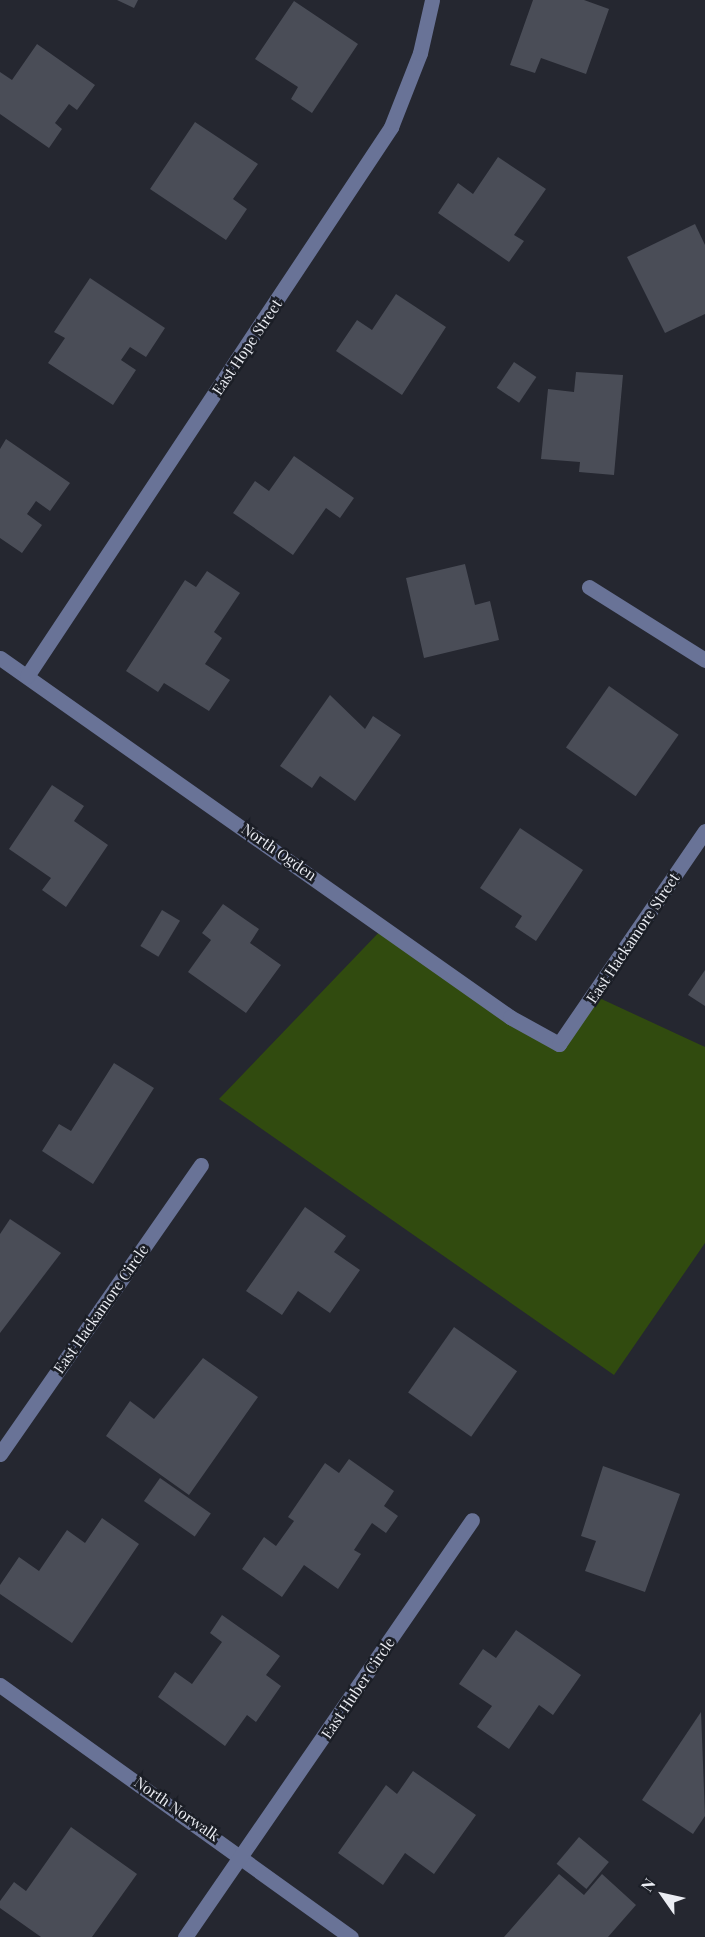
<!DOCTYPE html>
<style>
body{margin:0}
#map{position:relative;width:705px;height:1937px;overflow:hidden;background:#252730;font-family:"Playfair Display",serif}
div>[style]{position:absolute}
.green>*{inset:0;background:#314b0f}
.building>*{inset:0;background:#4a4d57;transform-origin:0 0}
.minor>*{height:15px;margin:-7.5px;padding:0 7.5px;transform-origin:7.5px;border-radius:7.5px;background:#697397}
span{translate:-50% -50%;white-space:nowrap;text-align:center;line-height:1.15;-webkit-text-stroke:5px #1b1e26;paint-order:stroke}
.street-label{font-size:15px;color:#ebedf3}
.north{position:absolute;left:633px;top:1865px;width:60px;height:60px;-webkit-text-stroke:4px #1b1e26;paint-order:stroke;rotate:304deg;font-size:16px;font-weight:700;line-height:24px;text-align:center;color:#ebedf3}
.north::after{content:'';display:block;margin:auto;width:21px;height:27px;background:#ebedf3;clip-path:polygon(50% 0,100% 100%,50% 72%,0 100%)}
</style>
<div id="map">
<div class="green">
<i style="clip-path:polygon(385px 926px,559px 1044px,595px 996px,705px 1047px,705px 1243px,614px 1375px,219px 1099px)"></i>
</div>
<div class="building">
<i style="clip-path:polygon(117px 0,138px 0,134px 8px)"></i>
<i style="clip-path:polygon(533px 0,584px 0,609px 9px,586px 74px,541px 58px,535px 73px,510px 65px)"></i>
<i style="clip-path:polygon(294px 1px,358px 44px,312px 113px,291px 99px,298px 87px,255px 59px)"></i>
<i style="clip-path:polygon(37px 44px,95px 85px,77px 110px,69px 104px,55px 123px,62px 129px,49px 148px,0 114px,0 72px,12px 80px)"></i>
<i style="clip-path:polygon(195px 122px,258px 164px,233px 199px,247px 209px,226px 240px,150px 189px)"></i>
<i style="clip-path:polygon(498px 157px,546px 189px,514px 235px,524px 241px,509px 262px,438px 213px,458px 183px,473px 194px)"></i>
<i style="clip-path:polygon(695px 224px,705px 245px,705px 314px,665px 333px,627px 257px)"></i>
<i style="clip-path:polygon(90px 278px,165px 328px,146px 357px,130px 347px,121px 360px,136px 370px,113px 405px,48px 363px,65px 338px,54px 332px)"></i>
<i style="clip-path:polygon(396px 294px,446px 327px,402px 395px,336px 351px,357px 320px,372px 330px)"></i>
<i style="left:514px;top:362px;width:27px;height:31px;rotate:34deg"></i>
<i style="clip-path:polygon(576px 372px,623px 375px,614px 475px,579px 472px,580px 462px,541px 459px,548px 389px,574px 392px)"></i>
<i style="clip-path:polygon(6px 439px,70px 483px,50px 511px,36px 501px,27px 514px,42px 525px,22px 553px,0 538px,0 449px)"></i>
<i style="clip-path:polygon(294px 456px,354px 498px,340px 518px,326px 508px,293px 555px,233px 513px,255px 481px,269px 491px)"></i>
<i style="clip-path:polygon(465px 564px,475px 605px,490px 601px,499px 640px,424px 658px,406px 578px)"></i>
<i style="clip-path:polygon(207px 571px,240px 593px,214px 632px,222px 638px,205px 664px,230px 680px,209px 711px,164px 683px,158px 692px,126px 671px,185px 580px,196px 587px)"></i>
<i style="left:609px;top:686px;width:85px;height:75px;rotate:35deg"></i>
<i style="clip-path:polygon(330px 695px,365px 729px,373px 716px,401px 735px,355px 801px,320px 776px,312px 788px,280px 766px)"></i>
<i style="clip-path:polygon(52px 785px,84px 806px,74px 821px,108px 845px,66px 907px,42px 890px,51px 878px,9px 849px)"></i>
<i style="clip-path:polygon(520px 828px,583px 870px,536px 941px,515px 927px,522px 916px,480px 888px)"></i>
<i style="clip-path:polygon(223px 904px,259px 929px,250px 943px,281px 965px,246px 1013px,188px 972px,211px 940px,202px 933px)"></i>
<i style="left:162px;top:910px;width:21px;height:42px;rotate:31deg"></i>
<i style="clip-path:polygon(705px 970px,705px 1006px,688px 995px)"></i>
<i style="clip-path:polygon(114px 1063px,154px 1088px,93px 1184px,42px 1151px,59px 1124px,71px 1131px)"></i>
<i style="clip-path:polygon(305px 1207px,346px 1236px,334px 1252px,360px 1270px,330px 1313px,298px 1291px,282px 1315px,246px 1291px)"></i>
<i style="clip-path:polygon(10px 1219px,61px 1253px,0 1333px,0 1234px)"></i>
<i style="left:454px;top:1327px;width:77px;height:80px;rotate:35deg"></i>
<i style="clip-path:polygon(203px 1358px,258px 1397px,189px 1495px,106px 1436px,130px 1401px,154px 1419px)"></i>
<i style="clip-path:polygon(349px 1459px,394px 1491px,384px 1506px,398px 1516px,386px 1533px,372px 1523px,354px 1550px,361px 1554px,338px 1589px,304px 1565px,282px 1597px,242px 1569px,264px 1537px,276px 1546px,294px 1521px,288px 1517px,325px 1463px,339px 1473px)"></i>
<i style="clip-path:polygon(603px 1466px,680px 1494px,645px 1592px,585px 1571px,596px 1541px,581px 1536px)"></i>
<i style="left:160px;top:1478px;width:62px;height:28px;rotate:35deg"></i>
<i style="clip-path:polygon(102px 1518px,139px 1544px,72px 1643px,0 1594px,0 1585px,19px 1557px,39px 1571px,67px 1530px,85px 1543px)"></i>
<i style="clip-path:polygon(222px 1615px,280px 1656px,266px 1675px,281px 1686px,256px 1722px,247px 1715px,225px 1746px,158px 1697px,175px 1672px,192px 1684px,222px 1642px,210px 1633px)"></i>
<i style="clip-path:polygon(516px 1630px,581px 1675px,553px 1715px,539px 1705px,509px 1749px,477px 1727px,492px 1706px,459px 1684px,483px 1649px,496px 1658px)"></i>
<i style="clip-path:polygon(701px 1712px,705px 1816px,693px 1834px,642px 1800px)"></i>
<i style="clip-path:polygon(413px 1771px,476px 1815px,434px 1874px,405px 1853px,383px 1885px,338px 1853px,386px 1785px,397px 1794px)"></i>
<i style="clip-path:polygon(71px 1827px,137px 1874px,92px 1937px,41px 1937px,0 1908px,0 1901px,14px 1882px,26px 1891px)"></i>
<i style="left:579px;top:1837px;width:39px;height:35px;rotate:40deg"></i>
<i style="clip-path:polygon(559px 1874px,584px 1895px,602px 1874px,636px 1905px,608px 1937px,504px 1937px)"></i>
</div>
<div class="minor">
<i style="left:589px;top:587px;width:137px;rotate:32.2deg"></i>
<i style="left:0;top:658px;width:624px;rotate:35.14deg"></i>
<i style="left:510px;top:1017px;width:56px;rotate:28.9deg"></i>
<i style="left:559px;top:1044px;width:258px;rotate:-55.6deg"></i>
<i style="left:27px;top:676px;width:659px;rotate:-56.45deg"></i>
<i style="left:391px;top:127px;width:79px;rotate:-68.6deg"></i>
<i style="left:420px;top:53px;width:54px;rotate:-77.2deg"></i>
<i style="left:0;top:1454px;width:352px;rotate:-55.2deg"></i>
<i style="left:0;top:1685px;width:432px;rotate:35.7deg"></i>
<i style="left:185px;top:1937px;width:506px;rotate:-55.46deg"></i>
</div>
<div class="street-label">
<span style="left:247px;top:347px;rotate:-56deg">East Hope Street</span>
<span style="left:279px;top:852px;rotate:35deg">North Ogden</span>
<span style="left:633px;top:938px;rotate:-56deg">East Hackamore Street</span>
<span style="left:101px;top:1309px;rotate:-55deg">East Hackamore Circle</span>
<span style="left:358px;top:1688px;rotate:-56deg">East Huber Circle</span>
<span style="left:177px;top:1809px;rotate:35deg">North Norwalk</span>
</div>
<div class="north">N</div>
</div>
